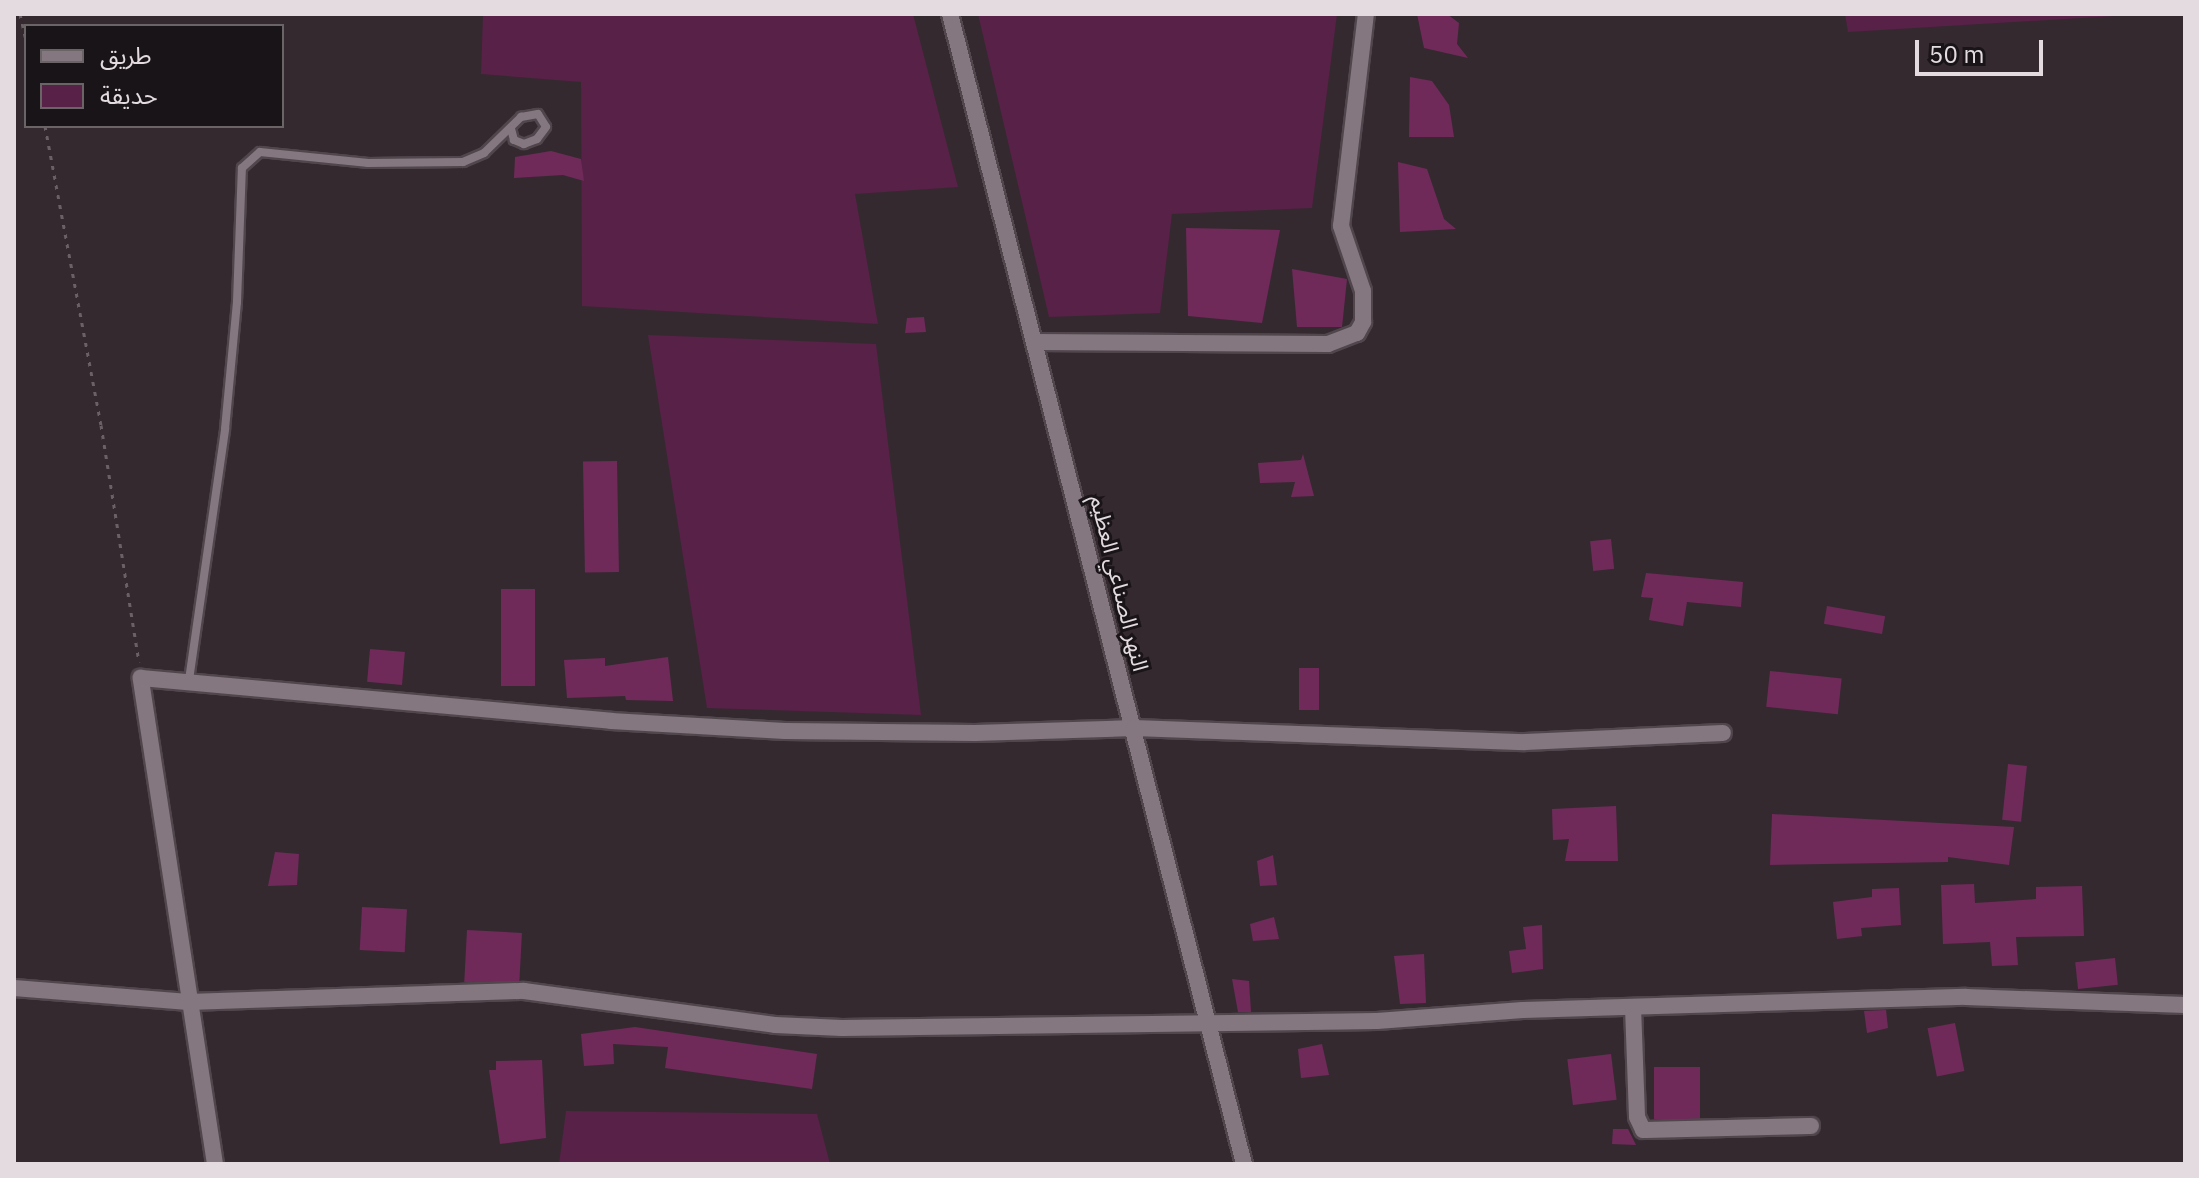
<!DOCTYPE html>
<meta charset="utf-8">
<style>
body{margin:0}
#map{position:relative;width:2199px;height:1178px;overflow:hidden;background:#352930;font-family:"IBM Plex Sans","Noto Sans Arabic",sans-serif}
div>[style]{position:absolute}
.green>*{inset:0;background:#582147}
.building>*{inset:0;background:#6f2a5a;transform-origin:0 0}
.path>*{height:3px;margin-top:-1.5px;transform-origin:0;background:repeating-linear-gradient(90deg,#6b6066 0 4px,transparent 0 10px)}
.roads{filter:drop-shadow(2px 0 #50464c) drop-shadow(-2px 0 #50464c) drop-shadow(0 2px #50464c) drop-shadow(0 -2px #50464c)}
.service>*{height:8px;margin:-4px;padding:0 4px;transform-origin:4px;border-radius:4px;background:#857780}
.minor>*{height:16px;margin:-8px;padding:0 8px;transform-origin:8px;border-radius:8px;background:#857780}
span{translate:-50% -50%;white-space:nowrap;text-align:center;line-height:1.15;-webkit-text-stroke:6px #191417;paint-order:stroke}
.street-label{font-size:22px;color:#e3dbe0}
.frame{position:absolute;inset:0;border:16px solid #e3dbe0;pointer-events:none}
.legend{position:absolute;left:24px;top:24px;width:260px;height:104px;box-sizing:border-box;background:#191417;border:2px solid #6a6467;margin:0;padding:10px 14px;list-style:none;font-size:24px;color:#e3dbe0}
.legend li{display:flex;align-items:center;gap:16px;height:40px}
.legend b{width:40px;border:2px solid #6a6467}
.scale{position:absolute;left:1915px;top:40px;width:128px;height:36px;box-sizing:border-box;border:4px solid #e3dbe0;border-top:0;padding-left:10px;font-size:24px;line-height:28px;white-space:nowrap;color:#e3dbe0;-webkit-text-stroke:6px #191417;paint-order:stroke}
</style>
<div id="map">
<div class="green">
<i style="clip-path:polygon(483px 14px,913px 14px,958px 187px,855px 194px,878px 324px,582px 306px,581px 82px,481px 74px)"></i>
<i style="clip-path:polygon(978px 14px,1337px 14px,1312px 208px,1172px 214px,1160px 313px,1049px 317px)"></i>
<i style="clip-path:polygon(1845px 14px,2148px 14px,1848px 32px)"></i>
<i style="clip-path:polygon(648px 335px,876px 344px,921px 715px,707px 708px)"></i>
<i style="clip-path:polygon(566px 1111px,817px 1114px,830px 1164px,549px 1164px,559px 1164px)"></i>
</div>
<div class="building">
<i style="clip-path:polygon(1417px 14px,1447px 14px,1459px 23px,1457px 44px,1468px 58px,1424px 48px)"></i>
<i style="clip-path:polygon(1410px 77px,1432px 81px,1449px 105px,1454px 137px,1409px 137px)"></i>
<i style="clip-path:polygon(551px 151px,581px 159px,584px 181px,563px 175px,514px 178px,515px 157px)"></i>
<i style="clip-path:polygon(1398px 162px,1427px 169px,1444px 219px,1456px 229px,1400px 232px)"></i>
<i style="clip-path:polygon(1186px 228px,1280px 230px,1262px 323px,1188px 316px)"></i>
<i style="clip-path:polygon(1292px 269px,1347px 279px,1342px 327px,1297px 327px)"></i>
<i style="clip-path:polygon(924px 317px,926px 332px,905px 333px,907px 318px)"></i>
<i style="clip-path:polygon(1303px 454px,1314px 496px,1291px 497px,1295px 482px,1260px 483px,1258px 463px,1301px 460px)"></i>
<i style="left:617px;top:461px;width:111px;height:34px;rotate:89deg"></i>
<i style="left:1611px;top:539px;width:30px;height:21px;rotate:84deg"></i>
<i style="clip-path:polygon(1646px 573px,1743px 582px,1741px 607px,1687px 602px,1683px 626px,1649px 620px,1653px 598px,1641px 597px)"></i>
<i style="left:501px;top:589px;width:34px;height:97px"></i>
<i style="left:1827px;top:606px;width:59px;height:18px;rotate:10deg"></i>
<i style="left:370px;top:649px;width:35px;height:33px;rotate:5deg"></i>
<i style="clip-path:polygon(668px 657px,673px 701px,626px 700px,625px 696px,567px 698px,564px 660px,605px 658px,605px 666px)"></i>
<i style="left:1299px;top:668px;width:20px;height:42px"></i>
<i style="left:1770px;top:671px;width:72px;height:36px;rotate:6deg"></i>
<i style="left:2008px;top:764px;width:19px;height:56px;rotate:6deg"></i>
<i style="clip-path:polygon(1616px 806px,1618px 861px,1565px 861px,1569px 839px,1553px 840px,1552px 809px)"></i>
<i style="clip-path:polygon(1772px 814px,2014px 827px,2009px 865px,1948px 857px,1948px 862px,1770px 865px)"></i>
<i style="clip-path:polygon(275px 852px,299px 854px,297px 885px,268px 886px)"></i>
<i style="clip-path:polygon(1273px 855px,1277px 885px,1260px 886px,1257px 861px)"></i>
<i style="clip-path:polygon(1974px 884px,1975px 903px,2036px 899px,2036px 887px,2082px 886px,2084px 936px,2016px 937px,2018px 965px,1992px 966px,1990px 942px,1943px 944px,1941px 885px)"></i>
<i style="clip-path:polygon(1899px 888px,1901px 925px,1861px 928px,1862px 936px,1837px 939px,1833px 902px,1872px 897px,1872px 889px)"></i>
<i style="left:362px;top:907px;width:45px;height:43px;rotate:3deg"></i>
<i style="clip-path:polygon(1274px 917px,1279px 939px,1253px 941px,1250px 924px)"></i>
<i style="clip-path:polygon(1542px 925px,1543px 969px,1512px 973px,1509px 951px,1526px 949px,1523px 927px)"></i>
<i style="left:467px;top:930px;width:55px;height:52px;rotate:3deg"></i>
<i style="clip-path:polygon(1424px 954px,1426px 1003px,1400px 1004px,1394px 956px)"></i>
<i style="left:2115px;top:958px;width:27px;height:40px;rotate:84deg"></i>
<i style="clip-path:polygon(1232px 979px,1249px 981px,1251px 1012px,1238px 1012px)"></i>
<i style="clip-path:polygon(1886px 1010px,1888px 1028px,1867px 1033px,1864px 1011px)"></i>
<i style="left:1955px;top:1023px;width:49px;height:28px;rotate:79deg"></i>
<i style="clip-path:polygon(635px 1027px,817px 1054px,812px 1089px,665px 1068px,668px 1047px,613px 1044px,614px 1064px,584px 1066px,581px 1034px)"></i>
<i style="clip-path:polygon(1322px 1044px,1329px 1075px,1301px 1078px,1298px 1049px)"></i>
<i style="left:1611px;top:1054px;width:46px;height:44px;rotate:83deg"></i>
<i style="clip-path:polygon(542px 1060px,546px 1138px,500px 1144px,489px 1070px,496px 1070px,496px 1061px)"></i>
<i style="left:1654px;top:1067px;width:46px;height:52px"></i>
<i style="clip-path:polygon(1613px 1129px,1628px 1129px,1636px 1145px,1612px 1144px)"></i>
</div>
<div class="path">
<i style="left:20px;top:14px;width:27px;rotate:77deg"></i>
<i style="left:45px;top:126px;width:304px;rotate:79.4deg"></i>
<i style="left:101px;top:425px;width:240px;rotate:80.9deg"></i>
</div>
<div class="roads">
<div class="service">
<i style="left:189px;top:680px;width:254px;rotate:-81.8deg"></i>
<i style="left:225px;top:429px;width:128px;rotate:-84.6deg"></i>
<i style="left:237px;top:302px;width:134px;rotate:-87.9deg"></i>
<i style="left:242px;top:168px;width:24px;rotate:-42deg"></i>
<i style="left:260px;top:152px;width:109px;rotate:5.8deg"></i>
<i style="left:368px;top:163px;width:95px;rotate:-0.6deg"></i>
<i style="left:463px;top:162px;width:23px;rotate:-23deg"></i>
<i style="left:484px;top:153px;width:52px;rotate:-44.2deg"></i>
<i style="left:521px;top:117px;width:17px;rotate:-10deg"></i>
<i style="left:538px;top:114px;width:15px;rotate:58deg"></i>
<i style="left:546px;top:127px;width:15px;rotate:127deg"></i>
<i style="left:537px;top:139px;width:14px;rotate:159deg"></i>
<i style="left:524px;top:144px;width:11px;rotate:-158deg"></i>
<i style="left:514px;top:140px;width:11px;rotate:-105deg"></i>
</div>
<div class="minor">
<i style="left:950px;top:14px;width:1187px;rotate:75.66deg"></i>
<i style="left:1035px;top:342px;width:293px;rotate:0.4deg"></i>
<i style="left:1328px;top:344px;width:31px;rotate:-21deg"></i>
<i style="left:1357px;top:333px;width:13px;rotate:-61deg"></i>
<i style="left:1363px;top:322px;width:31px;rotate:-90deg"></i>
<i style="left:1363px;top:291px;width:69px;rotate:-108.7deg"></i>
<i style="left:1341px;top:226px;width:213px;rotate:-83.3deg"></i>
<i style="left:14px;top:988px;width:175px;rotate:4.6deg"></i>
<i style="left:188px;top:1002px;width:336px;rotate:-1.9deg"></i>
<i style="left:524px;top:991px;width:253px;rotate:7.7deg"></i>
<i style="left:775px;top:1025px;width:67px;rotate:2.6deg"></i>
<i style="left:842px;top:1028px;width:535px;rotate:-0.75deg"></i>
<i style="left:1377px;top:1021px;width:146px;rotate:-4.3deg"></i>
<i style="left:1523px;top:1010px;width:443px;rotate:-1.7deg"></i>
<i style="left:1966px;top:997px;width:219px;rotate:2.1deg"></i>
<i style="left:1633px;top:1007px;width:110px;rotate:87.9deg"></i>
<i style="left:1637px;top:1117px;width:14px;rotate:65deg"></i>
<i style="left:1643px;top:1130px;width:168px;rotate:-1.4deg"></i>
<i style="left:215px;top:1164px;width:492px;rotate:-98.7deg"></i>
<i style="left:141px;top:678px;width:472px;rotate:5.2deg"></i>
<i style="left:611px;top:721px;width:174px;rotate:3.3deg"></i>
<i style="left:785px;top:731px;width:190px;rotate:0.6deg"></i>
<i style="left:975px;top:733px;width:159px;rotate:-1.8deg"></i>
<i style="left:1134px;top:728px;width:391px;rotate:2.1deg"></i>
<i style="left:1525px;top:742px;width:198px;rotate:-2.6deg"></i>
</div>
</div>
<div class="street-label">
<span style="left:1120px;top:583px;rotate:76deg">النهر الصناعي العظيم</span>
</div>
<div class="frame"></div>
<ul class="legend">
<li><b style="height:10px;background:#857780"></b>طريق</li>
<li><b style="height:22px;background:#582147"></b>حديقة</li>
</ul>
<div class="scale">50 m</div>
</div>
